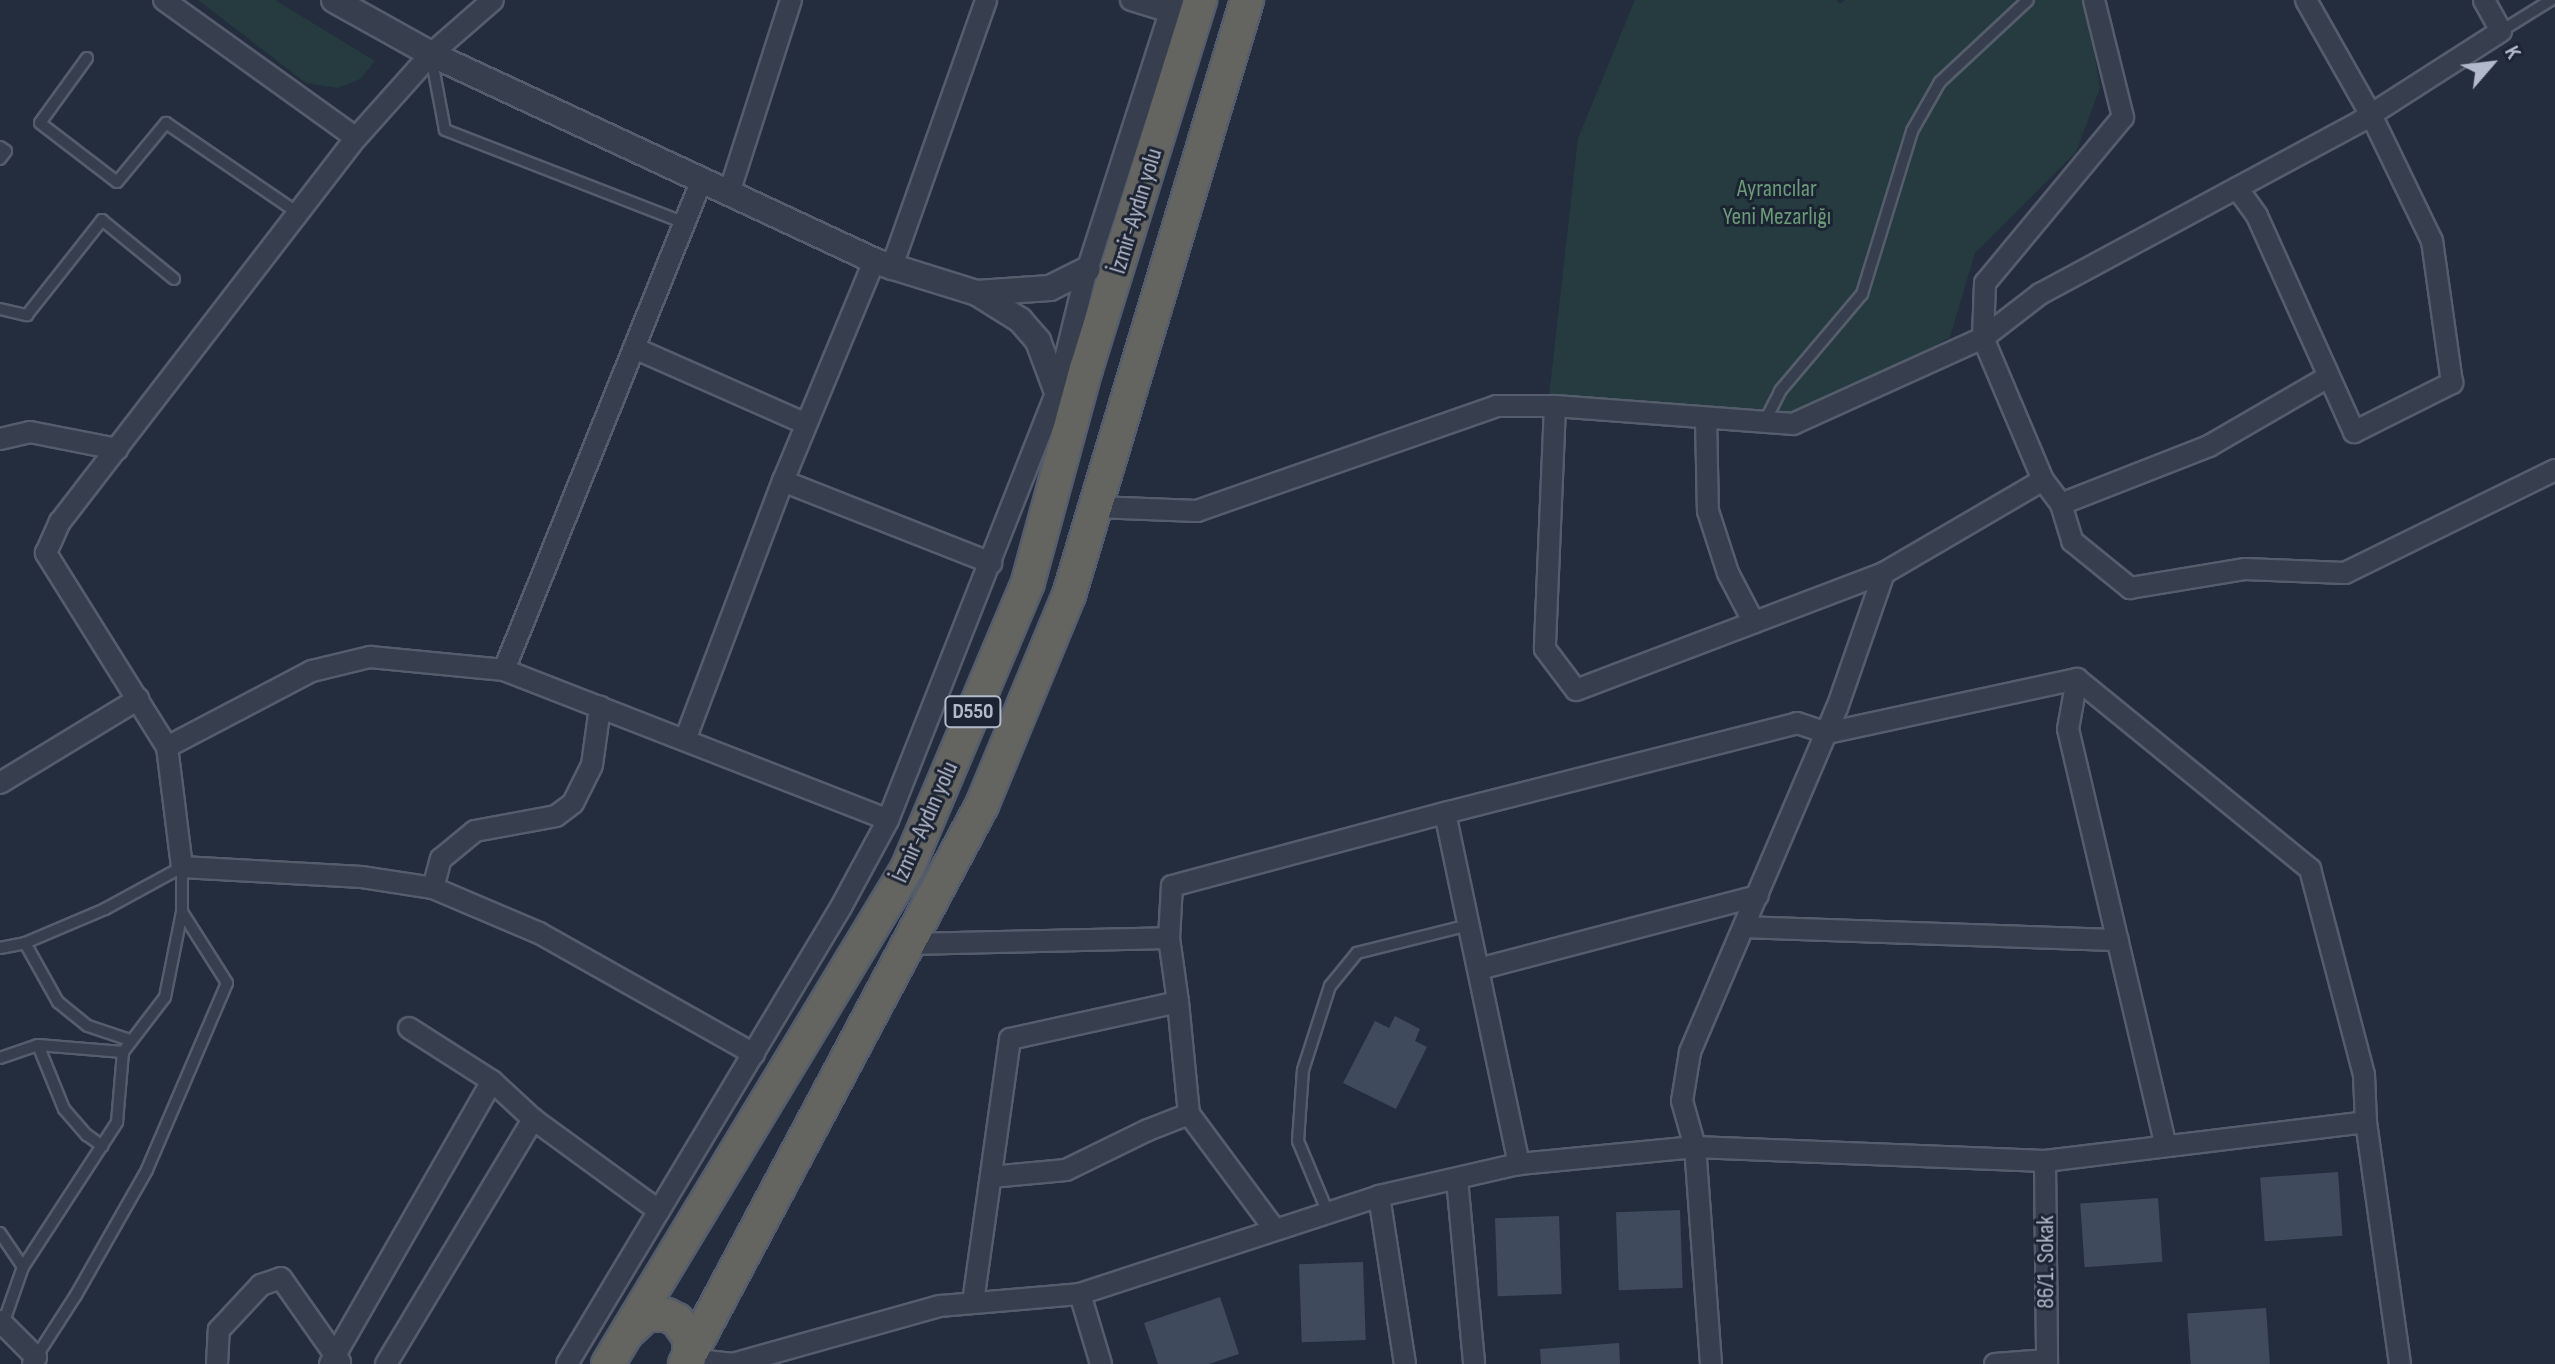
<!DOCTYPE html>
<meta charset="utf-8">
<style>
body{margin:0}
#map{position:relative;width:2555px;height:1364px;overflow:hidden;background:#232d3e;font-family:"Sofia Sans Condensed",sans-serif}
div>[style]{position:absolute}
.green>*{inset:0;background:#253b3f}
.building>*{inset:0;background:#3f4b5d;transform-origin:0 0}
.roads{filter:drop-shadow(2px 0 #555d6c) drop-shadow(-2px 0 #555d6c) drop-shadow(0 2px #555d6c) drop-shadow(0 -2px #555d6c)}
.service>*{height:10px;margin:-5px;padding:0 5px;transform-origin:5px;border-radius:5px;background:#373f4e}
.minor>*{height:20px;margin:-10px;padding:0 10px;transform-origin:10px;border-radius:10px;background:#373f4e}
.tertiary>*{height:24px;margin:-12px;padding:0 12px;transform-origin:12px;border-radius:12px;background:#373f4e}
.trunk>*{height:32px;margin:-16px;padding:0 16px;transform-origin:16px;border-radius:16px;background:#646461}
span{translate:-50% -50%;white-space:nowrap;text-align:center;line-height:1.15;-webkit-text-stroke:6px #1c2433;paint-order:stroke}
.shield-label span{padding:2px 6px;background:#1c2433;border:2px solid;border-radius:6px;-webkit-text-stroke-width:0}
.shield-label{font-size:22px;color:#b3bac9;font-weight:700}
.park-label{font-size:24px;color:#6a9a77}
.street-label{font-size:24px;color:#b3bac9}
.north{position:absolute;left:2451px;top:24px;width:80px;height:80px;-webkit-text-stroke:6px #1c2433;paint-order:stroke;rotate:62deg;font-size:22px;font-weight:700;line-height:32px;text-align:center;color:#b3bac9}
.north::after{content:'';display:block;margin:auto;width:28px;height:36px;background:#b3bac9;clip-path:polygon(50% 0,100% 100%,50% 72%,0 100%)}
</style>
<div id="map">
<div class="green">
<i style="clip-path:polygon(198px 0,275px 0,375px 61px,360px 79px,338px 88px,306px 83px)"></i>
<i style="clip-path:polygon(1635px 0,1837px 0,1840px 4px,1845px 0,2086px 0,2100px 88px,2076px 152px,1975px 253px,1950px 337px,1838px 402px,1804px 412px,1713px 414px,1549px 396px,1578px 138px)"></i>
</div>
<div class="building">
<i style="clip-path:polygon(1395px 1016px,1420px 1029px,1415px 1041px,1427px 1047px,1396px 1109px,1343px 1083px,1375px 1021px,1389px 1028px)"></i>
<i style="left:2338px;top:1172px;width:64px;height:78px;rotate:86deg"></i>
<i style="left:2158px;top:1198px;width:64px;height:78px;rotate:86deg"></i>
<i style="left:1680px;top:1210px;width:78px;height:64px;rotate:88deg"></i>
<i style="left:1559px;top:1216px;width:78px;height:64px;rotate:88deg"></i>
<i style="left:1363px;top:1262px;width:78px;height:64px;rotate:88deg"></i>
<i style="clip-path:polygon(1220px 1297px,1239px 1354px,1209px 1364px,1158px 1364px,1144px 1323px)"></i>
<i style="left:2266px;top:1308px;width:56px;height:79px;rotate:86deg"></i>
<i style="clip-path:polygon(1619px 1343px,1620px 1364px,1541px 1364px,1540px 1349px)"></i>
</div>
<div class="roads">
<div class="service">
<i style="left:2501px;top:31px;width:59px;rotate:-31.8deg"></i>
<i style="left:431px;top:56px;width:75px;rotate:79.3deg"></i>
<i style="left:445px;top:130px;width:257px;rotate:21.2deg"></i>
<i style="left:87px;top:58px;width:80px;rotate:125.9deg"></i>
<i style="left:40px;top:123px;width:97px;rotate:37.5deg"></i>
<i style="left:117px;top:182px;width:77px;rotate:-50.3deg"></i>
<i style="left:166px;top:123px;width:160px;rotate:34.3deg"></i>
<i style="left:0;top:147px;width:7px;rotate:34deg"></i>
<i style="left:6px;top:151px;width:10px;rotate:127deg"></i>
<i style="left:0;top:309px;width:28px;rotate:13deg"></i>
<i style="left:27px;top:315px;width:121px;rotate:-51.7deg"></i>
<i style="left:102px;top:220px;width:93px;rotate:39.3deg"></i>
<i style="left:1765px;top:421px;width:34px;rotate:-63deg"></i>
<i style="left:1780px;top:391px;width:127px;rotate:-49.8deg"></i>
<i style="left:1862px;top:294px;width:170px;rotate:-72.9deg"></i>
<i style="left:1912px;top:131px;width:56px;rotate:-60.3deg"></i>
<i style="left:1940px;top:82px;width:120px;rotate:-43deg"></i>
<i style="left:25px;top:943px;width:68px;rotate:60.8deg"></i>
<i style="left:58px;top:1002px;width:38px;rotate:39deg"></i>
<i style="left:88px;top:1026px;width:44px;rotate:18.4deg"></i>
<i style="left:0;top:948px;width:25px;rotate:-11deg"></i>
<i style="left:25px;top:943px;width:87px;rotate:-23deg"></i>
<i style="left:105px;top:909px;width:88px;rotate:-28.6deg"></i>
<i style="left:182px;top:867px;width:45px;rotate:90deg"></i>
<i style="left:182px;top:912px;width:84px;rotate:57.6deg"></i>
<i style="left:227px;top:983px;width:203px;rotate:113.2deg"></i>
<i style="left:147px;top:1170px;width:144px;rotate:119.6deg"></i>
<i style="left:76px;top:1295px;width:74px;rotate:122.8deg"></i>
<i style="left:38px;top:1045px;width:69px;rotate:67.9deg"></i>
<i style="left:64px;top:1109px;width:35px;rotate:49deg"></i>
<i style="left:87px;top:1135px;width:19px;rotate:36deg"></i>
<i style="left:0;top:1058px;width:40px;rotate:-18.9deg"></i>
<i style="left:38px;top:1045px;width:85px;rotate:4.7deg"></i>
<i style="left:1328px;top:1213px;width:78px;rotate:-112.6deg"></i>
<i style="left:1298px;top:1141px;width:71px;rotate:-86deg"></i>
<i style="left:1303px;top:1070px;width:88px;rotate:-72.2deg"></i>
<i style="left:1330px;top:986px;width:43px;rotate:-50.7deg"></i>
<i style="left:1357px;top:953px;width:115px;rotate:-14deg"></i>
<i style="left:0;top:1233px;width:41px;rotate:55.9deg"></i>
<i style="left:3px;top:1324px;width:60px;rotate:-70.7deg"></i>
<i style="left:23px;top:1267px;width:173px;rotate:-57deg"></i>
<i style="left:117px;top:1122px;width:70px;rotate:-85.1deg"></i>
<i style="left:123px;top:1052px;width:69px;rotate:-52.6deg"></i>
<i style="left:165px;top:997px;width:87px;rotate:-78.7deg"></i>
</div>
<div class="minor">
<i style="left:164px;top:0;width:236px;rotate:35.7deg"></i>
<i style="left:1131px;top:0;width:41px;rotate:17.1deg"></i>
<i style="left:2094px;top:0;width:121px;rotate:76.1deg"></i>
<i style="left:2123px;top:117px;width:216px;rotate:129.7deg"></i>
<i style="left:1985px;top:283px;width:55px;rotate:92.1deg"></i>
<i style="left:1983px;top:338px;width:154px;rotate:67.1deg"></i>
<i style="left:2043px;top:480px;width:30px;rotate:53deg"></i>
<i style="left:2061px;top:504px;width:159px;rotate:-21.4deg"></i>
<i style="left:2209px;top:446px;width:138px;rotate:-30.1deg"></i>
<i style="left:2237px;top:188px;width:34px;rotate:54deg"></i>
<i style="left:2257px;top:216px;width:237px;rotate:65.8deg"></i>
<i style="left:2354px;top:432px;width:110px;rotate:-26.6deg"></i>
<i style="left:2452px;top:383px;width:143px;rotate:-98deg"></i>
<i style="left:2432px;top:241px;width:140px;rotate:-115.8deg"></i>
<i style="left:2371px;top:115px;width:132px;rotate:-119.5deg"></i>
<i style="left:729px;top:193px;width:203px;rotate:-72.2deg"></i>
<i style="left:891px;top:269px;width:285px;rotate:-70.5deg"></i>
<i style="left:634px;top:348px;width:188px;rotate:23.8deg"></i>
<i style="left:1555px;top:406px;width:243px;rotate:92.4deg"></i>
<i style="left:1545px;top:649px;width:51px;rotate:52.9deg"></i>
<i style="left:1576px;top:690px;width:329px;rotate:-20.8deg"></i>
<i style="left:1884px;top:573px;width:184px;rotate:-30.3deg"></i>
<i style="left:1706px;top:418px;width:93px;rotate:88.8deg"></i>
<i style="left:1708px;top:511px;width:65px;rotate:72.1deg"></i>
<i style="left:1728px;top:573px;width:56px;rotate:62.5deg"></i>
<i style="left:0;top:439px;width:31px;rotate:-13deg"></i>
<i style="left:30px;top:432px;width:89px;rotate:11.1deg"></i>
<i style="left:783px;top:481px;width:224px;rotate:21.5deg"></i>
<i style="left:2061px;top:504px;width:39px;rotate:73deg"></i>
<i style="left:2072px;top:541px;width:75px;rotate:39deg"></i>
<i style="left:2130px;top:588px;width:117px;rotate:-9.4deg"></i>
<i style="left:2245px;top:569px;width:100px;rotate:2.3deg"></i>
<i style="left:2345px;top:573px;width:234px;rotate:-26.1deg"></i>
<i style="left:1096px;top:507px;width:101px;rotate:2.3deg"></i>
<i style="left:1197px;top:511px;width:317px;rotate:-19.3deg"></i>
<i style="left:1496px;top:406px;width:59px"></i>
<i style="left:1555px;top:406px;width:239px;rotate:4.3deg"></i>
<i style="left:1793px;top:424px;width:209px;rotate:-24.4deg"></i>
<i style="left:1983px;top:338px;width:72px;rotate:-37.7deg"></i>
<i style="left:2040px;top:294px;width:365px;rotate:-28.3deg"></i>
<i style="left:2361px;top:121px;width:166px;rotate:-32.7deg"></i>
<i style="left:2501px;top:31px;width:35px;rotate:-119deg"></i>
<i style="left:504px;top:670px;width:526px;rotate:-68.02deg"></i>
<i style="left:2077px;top:679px;width:51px;rotate:100.2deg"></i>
<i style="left:2068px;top:729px;width:428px;rotate:76.8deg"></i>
<i style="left:685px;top:740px;width:277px;rotate:-69.3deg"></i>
<i style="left:783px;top:481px;width:238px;rotate:-67.5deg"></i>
<i style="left:167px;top:747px;width:229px;rotate:-122deg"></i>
<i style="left:46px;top:553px;width:34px;rotate:-66deg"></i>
<i style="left:60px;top:522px;width:485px;rotate:-52.4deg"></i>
<i style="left:356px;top:138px;width:113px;rotate:-48.2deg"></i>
<i style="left:431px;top:54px;width:82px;rotate:-41.1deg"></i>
<i style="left:0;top:783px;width:162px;rotate:-31.3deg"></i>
<i style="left:1445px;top:813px;width:363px;rotate:-14.3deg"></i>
<i style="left:1797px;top:723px;width:32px;rotate:18deg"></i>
<i style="left:1827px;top:733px;width:256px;rotate:-12.2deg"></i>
<i style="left:2077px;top:679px;width:301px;rotate:39.2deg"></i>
<i style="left:2310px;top:869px;width:213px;rotate:75.3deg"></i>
<i style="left:2364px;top:1075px;width:47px;rotate:87.6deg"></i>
<i style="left:2366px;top:1122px;width:244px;rotate:82deg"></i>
<i style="left:433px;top:888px;width:30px;rotate:-75deg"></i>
<i style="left:441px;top:859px;width:44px;rotate:-39.5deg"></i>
<i style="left:475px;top:831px;width:82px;rotate:-10.5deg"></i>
<i style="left:556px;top:816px;width:21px;rotate:-37deg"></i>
<i style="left:573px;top:803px;width:42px;rotate:-63.4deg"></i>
<i style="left:592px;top:765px;width:59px;rotate:-82.1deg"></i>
<i style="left:1744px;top:927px;width:374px;rotate:2deg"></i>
<i style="left:1169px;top:938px;width:52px;rotate:-86.7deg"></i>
<i style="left:1172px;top:886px;width:283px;rotate:-15deg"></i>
<i style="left:1445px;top:813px;width:359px;rotate:78.1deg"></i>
<i style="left:909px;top:944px;width:260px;rotate:-1.3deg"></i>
<i style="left:1169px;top:938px;width:65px;rotate:82deg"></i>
<i style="left:1178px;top:1002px;width:172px;rotate:167.6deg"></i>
<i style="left:1010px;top:1039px;width:265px;rotate:98deg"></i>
<i style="left:1479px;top:969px;width:288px;rotate:-14.7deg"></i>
<i style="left:1178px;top:1002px;width:113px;rotate:84.4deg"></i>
<i style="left:1189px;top:1114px;width:144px;rotate:53.4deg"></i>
<i style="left:409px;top:1028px;width:98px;rotate:32.6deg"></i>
<i style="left:754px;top:1054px;width:247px;rotate:-150.6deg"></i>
<i style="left:539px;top:933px;width:115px;rotate:-157deg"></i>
<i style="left:433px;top:888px;width:73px;rotate:-171.3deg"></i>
<i style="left:361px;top:877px;width:179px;rotate:-176.8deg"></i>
<i style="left:182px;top:867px;width:121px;rotate:-97.1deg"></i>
<i style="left:167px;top:747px;width:164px;rotate:-27.7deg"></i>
<i style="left:312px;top:671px;width:60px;rotate:-13.6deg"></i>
<i style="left:370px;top:657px;width:135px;rotate:5.5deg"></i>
<i style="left:504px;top:670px;width:412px;rotate:21.3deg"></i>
<i style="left:2045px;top:1161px;width:203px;rotate:89.4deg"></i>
<i style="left:991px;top:1177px;width:75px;rotate:-5.3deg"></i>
<i style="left:1066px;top:1170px;width:91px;rotate:-26deg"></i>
<i style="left:1148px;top:1130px;width:44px;rotate:-21.3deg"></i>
<i style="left:1457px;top:1179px;width:186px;rotate:84.7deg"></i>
<i style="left:1379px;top:1196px;width:170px;rotate:81.2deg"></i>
<i style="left:1080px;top:1294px;width:73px;rotate:73.3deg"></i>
<i style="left:0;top:1321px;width:51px;rotate:45deg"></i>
<i style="left:36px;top:1357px;width:8px;rotate:113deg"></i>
<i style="left:689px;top:1359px;width:44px;rotate:6.5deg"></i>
<i style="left:733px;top:1364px;width:215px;rotate:-15.7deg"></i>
<i style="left:940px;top:1306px;width:141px;rotate:-4.9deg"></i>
<i style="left:1080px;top:1294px;width:315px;rotate:-18.1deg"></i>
<i style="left:1379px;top:1196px;width:144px;rotate:-12.9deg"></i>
<i style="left:1519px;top:1164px;width:177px;rotate:-5.5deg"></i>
<i style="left:1695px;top:1147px;width:350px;rotate:2.3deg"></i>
<i style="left:2045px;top:1161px;width:323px;rotate:-6.9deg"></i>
<i style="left:217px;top:1364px;width:34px;rotate:-87deg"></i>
<i style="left:219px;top:1330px;width:62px;rotate:-47deg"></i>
<i style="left:261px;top:1285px;width:21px;rotate:-19deg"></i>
<i style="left:281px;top:1278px;width:103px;rotate:54.9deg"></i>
<i style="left:330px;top:1364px;width:326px;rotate:-60.2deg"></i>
<i style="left:492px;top:1081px;width:56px;rotate:42.8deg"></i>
<i style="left:533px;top:1119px;width:156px;rotate:36.1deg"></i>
<i style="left:386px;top:1364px;width:286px;rotate:-59deg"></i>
<i style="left:567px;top:1364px;width:533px;rotate:-59.05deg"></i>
<i style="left:841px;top:907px;width:99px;rotate:-61.6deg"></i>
<i style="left:888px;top:820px;width:460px;rotate:-68.5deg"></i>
<i style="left:1057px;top:392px;width:118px;rotate:-76.3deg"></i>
<i style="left:1085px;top:277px;width:291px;rotate:-72.2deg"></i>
<i style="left:1711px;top:1364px;width:218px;rotate:-94.2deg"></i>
<i style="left:1695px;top:1147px;width:48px;rotate:-105.8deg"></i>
<i style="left:1682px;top:1101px;width:50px;rotate:-80.7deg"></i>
<i style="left:1690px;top:1052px;width:374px;rotate:-66.9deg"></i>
<i style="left:1837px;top:708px;width:143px;rotate:-70.8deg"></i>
<i style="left:1995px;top:1364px;width:52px;rotate:-4.4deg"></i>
</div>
<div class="tertiary">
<i style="left:334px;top:0;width:111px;rotate:29.1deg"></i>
<i style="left:431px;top:54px;width:489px;rotate:25deg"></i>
<i style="left:874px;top:261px;width:108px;rotate:17.3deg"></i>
<i style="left:977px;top:293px;width:51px;rotate:32.1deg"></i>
<i style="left:1020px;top:320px;width:28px;rotate:49deg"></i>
<i style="left:1038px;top:341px;width:54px;rotate:69.6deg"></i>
<i style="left:977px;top:293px;width:73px;rotate:-3.9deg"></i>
<i style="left:1050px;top:288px;width:42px;rotate:-26.6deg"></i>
</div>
<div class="trunk">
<i style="left:628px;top:1332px;width:25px;rotate:-43deg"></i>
<i style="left:646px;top:1315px;width:21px"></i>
<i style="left:667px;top:1315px;width:11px;rotate:27deg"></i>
<i style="left:677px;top:1320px;width:21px;rotate:55deg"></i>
<i style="left:689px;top:1337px;width:22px;rotate:90deg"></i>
<i style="left:608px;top:1364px;width:578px;rotate:-58.87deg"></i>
<i style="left:907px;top:869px;width:311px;rotate:-67.1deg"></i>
<i style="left:1028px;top:582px;width:221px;rotate:-74.8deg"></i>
<i style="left:1086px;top:369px;width:386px;rotate:-72.8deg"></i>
<i style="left:685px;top:1364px;width:633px;rotate:-62.02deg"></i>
<i style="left:982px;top:805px;width:227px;rotate:-67.5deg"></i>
<i style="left:1069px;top:595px;width:621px;rotate:-73.34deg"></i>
</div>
</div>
<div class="shield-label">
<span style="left:973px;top:712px">D550</span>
</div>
<div class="park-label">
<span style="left:1777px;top:203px">Ayrancılar<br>Yeni Mezarlığı</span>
</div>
<div class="street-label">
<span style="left:1136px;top:211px;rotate:-73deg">İzmir-Aydın yolu</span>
<span style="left:925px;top:822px;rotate:-66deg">İzmir-Aydın yolu</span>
<span style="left:2046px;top:1262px;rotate:-90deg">86/1. Sokak</span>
</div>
<div class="north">K</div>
</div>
